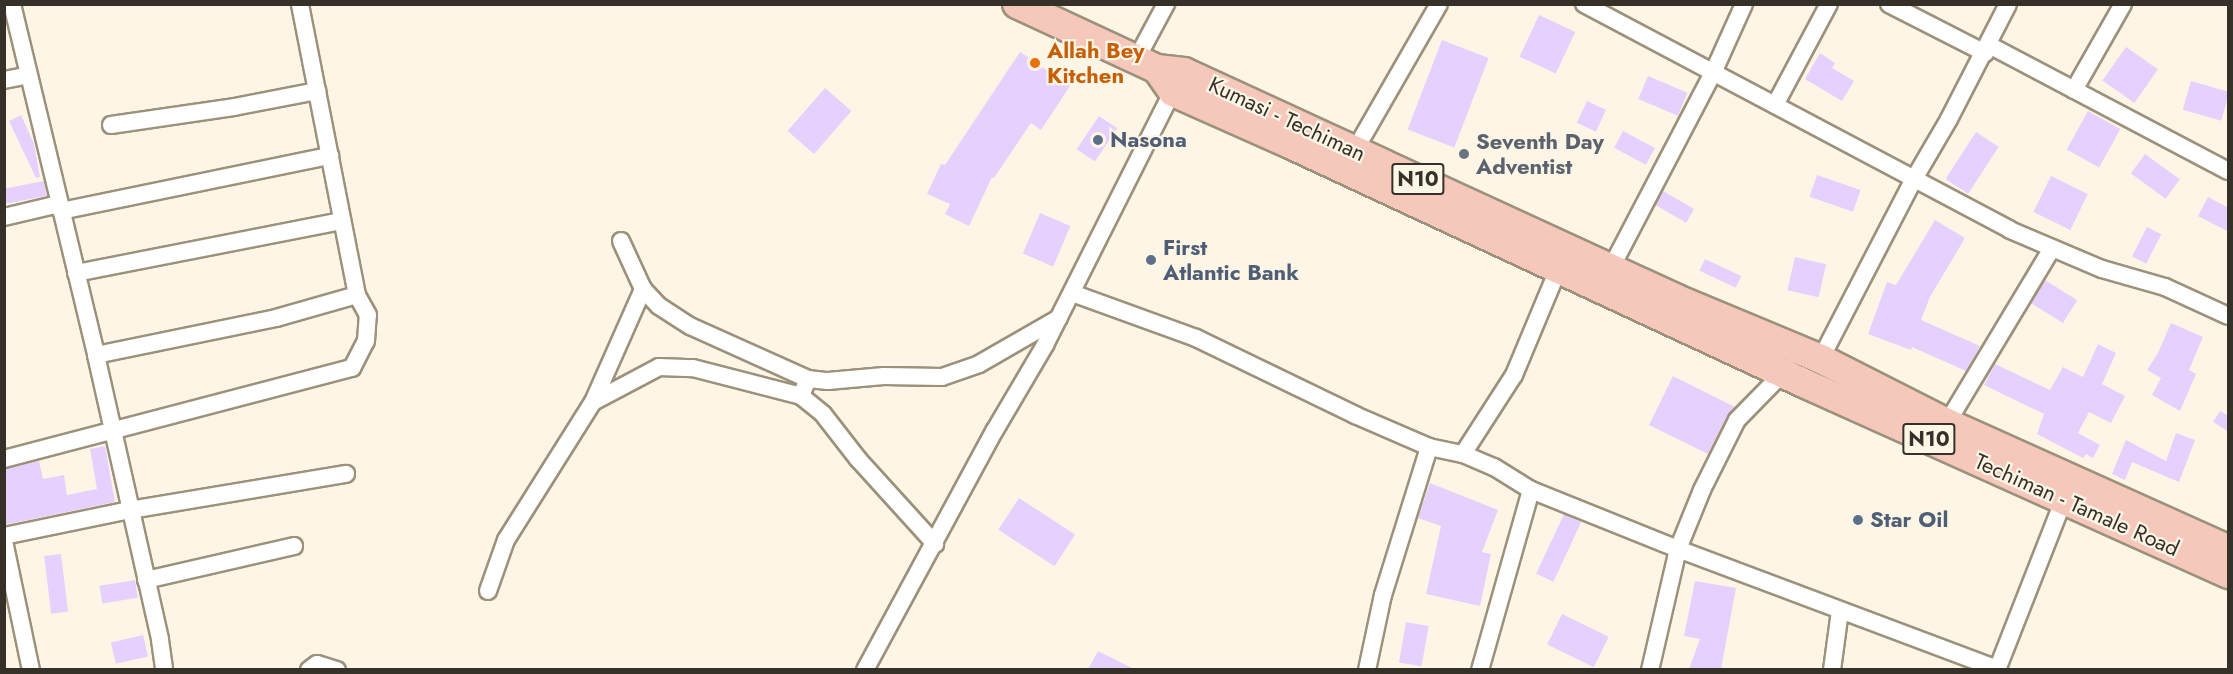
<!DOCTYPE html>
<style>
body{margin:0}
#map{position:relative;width:2233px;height:674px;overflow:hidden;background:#fdf6e7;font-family:Jost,sans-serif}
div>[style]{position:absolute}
.building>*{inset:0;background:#e6d0fd;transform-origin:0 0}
.roads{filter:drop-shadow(2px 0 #9c917a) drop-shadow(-2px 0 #9c917a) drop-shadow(0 2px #9c917a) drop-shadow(0 -2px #9c917a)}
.minor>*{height:16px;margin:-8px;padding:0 8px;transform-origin:8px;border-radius:8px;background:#fff}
.trunk>*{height:28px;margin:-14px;padding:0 14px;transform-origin:14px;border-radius:14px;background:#f6c8bc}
.dots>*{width:16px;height:16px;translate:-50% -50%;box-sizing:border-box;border:3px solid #fdf6e7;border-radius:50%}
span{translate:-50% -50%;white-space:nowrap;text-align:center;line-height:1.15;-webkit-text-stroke:4.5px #fdf6e7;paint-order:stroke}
.shield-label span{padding:2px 4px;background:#fdf6e7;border:2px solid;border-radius:4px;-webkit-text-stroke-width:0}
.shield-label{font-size:21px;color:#363128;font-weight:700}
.food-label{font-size:22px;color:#c56008;font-weight:700}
.left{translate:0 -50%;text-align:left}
.street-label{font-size:22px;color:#363128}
.service-label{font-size:22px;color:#4e5e75;font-weight:700}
.worship-label{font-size:22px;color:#5b616d;font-weight:700}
.frame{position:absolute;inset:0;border:6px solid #363128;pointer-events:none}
</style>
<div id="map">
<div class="building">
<i style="left:1539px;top:15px;width:40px;height:46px;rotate:25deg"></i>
<i style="left:1442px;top:40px;width:50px;height:96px;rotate:21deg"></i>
<i style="left:2126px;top:47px;width:39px;height:41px;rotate:35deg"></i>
<i style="clip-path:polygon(1020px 52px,1070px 86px,1041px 130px,1031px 123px,994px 178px,992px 177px,969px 226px,945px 214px,950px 204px,927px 194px,941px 164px,945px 165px)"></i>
<i style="clip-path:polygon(1820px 53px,1835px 63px,1832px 68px,1854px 81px,1842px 101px,1805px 79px)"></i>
<i style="left:1648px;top:76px;width:43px;height:25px;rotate:23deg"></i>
<i style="left:2191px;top:81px;width:40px;height:30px;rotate:16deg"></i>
<i style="left:825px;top:88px;width:35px;height:57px;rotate:41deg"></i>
<i style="left:1587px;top:101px;width:21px;height:24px;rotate:25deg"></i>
<i style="left:2088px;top:111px;width:37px;height:44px;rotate:29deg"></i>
<i style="clip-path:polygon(21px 115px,34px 144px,40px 177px,36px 178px,9px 121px)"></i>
<i style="left:1099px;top:116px;width:22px;height:40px;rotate:34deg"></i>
<i style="left:1623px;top:131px;width:36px;height:19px;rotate:28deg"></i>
<i style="left:1976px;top:132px;width:27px;height:56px;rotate:33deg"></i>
<i style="left:2145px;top:154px;width:43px;height:24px;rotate:36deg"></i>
<i style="left:1817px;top:175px;width:46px;height:23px;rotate:19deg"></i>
<i style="left:2051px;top:176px;width:41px;height:40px;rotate:26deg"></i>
<i style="left:44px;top:181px;width:15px;height:41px;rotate:79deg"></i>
<i style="left:1663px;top:191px;width:36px;height:16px;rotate:30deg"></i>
<i style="clip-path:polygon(2208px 197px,2229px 208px,2229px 232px,2198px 216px)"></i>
<i style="left:1040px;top:213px;width:33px;height:44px;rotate:23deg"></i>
<i style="clip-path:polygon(1935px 220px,1965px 238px,1930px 297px,1921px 320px,1980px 346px,1966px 371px,1912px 347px,1911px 350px,1868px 334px,1887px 282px,1896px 285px)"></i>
<i style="left:2147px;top:227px;width:16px;height:33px;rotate:27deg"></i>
<i style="left:1795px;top:257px;width:32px;height:34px;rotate:13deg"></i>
<i style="left:1705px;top:259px;width:40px;height:13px;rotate:25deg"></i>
<i style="left:2045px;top:280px;width:38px;height:27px;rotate:32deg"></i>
<i style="clip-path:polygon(2171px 323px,2203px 337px,2189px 370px,2196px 374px,2180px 411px,2152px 395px,2161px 378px,2147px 370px,2158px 353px)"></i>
<i style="clip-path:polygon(2098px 344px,2116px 353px,2102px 384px,2125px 396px,2111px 423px,2089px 412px,2078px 433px,2100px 445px,2093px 458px,2086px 454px,2083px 458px,2037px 434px,2044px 414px,1984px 385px,1995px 364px,2050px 390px,2063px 367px,2083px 377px)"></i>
<i style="clip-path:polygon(1673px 376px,1735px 407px,1728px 415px,1708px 454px,1649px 425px)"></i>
<i style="clip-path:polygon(2220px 411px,2229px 416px,2229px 432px,2213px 422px)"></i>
<i style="clip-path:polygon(2176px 433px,2195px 440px,2179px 482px,2132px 462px,2125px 480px,2112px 474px,2126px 440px,2166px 461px)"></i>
<i style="clip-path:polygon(105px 446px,115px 502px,4px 525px,4px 469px,39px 461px,43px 479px,64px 475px,67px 495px,97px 489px,90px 449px)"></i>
<i style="clip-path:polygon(1430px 483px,1498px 510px,1482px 552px,1491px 554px,1480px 606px,1426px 594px,1441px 526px,1418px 518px)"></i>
<i style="left:1019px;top:498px;width:67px;height:38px;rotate:33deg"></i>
<i style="left:1564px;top:514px;width:19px;height:66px;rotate:25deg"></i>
<i style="left:61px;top:554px;width:58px;height:17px;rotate:83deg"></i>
<i style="left:135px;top:580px;width:18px;height:36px;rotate:81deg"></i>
<i style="clip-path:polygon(1695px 581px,1736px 588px,1721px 669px,1689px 669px,1700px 639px,1684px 636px)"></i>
<i style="left:1562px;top:614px;width:52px;height:34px;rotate:26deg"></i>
<i style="left:1406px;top:622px;width:23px;height:41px;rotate:10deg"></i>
<i style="left:143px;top:635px;width:22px;height:33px;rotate:77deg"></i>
<i style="clip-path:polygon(1098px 651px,1134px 669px,1088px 669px)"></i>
</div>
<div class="roads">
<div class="minor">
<i style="left:12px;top:4px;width:361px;rotate:76.5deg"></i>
<i style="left:96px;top:355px;width:292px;rotate:77.3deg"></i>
<i style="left:160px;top:640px;width:30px;rotate:82deg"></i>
<i style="left:1584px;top:4px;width:482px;rotate:27.9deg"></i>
<i style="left:2010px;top:230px;width:100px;rotate:23deg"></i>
<i style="left:2102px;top:269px;width:66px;rotate:15.9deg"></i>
<i style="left:2165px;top:287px;width:69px;rotate:24.7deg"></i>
<i style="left:1889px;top:4px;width:108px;rotate:27deg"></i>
<i style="left:1989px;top:45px;width:270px;rotate:27.8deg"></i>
<i style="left:1136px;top:60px;width:64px;rotate:-61.8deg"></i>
<i style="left:4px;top:80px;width:25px;rotate:-11deg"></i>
<i style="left:2074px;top:90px;width:99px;rotate:-60.3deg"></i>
<i style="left:1775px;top:105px;width:115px;rotate:-61.9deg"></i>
<i style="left:111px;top:125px;width:124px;rotate:-8.3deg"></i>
<i style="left:234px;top:107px;width:85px;rotate:-10.9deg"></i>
<i style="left:1355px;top:150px;width:168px;rotate:-60.1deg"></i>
<i style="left:61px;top:211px;width:275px;rotate:-11.6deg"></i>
<i style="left:4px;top:217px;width:57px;rotate:-13.3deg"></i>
<i style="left:621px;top:241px;width:53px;rotate:65.4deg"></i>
<i style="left:643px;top:289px;width:23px;rotate:47deg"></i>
<i style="left:659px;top:306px;width:37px;rotate:33deg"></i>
<i style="left:690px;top:326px;width:129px;rotate:24.2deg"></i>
<i style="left:1611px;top:268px;width:220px;rotate:-62.4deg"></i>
<i style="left:1713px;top:73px;width:76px;rotate:-65.8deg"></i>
<i style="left:76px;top:273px;width:271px;rotate:-11.1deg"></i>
<i style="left:1072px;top:293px;width:132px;rotate:19.9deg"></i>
<i style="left:1196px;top:338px;width:177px;rotate:25.8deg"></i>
<i style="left:1355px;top:415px;width:81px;rotate:23.4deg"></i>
<i style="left:1429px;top:447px;width:35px;rotate:12deg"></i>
<i style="left:1463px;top:454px;width:34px;rotate:23deg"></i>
<i style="left:1494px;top:467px;width:44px;rotate:31.9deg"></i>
<i style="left:1531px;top:490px;width:187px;rotate:105.8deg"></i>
<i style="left:96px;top:355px;width:184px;rotate:-11.6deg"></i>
<i style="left:276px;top:318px;width:84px;rotate:-15.9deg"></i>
<i style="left:1818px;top:364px;width:208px;rotate:-62.6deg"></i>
<i style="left:1914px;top:179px;width:69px;rotate:-59.7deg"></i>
<i style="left:1949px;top:119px;width:129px;rotate:-62.8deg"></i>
<i style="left:1783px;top:373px;width:66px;rotate:134.4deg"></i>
<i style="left:1737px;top:420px;width:78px;rotate:116.6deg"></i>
<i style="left:1702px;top:490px;width:64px;rotate:112.1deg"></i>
<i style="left:1678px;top:549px;width:342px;rotate:20.6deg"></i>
<i style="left:801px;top:396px;width:18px;rotate:-68deg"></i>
<i style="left:808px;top:379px;width:20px;rotate:6deg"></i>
<i style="left:828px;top:381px;width:56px;rotate:-5.1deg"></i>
<i style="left:884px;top:376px;width:58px;rotate:1deg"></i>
<i style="left:942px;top:377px;width:39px;rotate:-19deg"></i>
<i style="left:979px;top:364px;width:92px;rotate:-29.9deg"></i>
<i style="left:593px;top:402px;width:124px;rotate:-66.1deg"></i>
<i style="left:1947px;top:423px;width:204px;rotate:-59deg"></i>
<i style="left:1463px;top:454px;width:94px;rotate:-57.2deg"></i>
<i style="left:1514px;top:375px;width:114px;rotate:-67.3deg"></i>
<i style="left:4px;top:459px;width:360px;rotate:-14.7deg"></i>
<i style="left:352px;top:368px;width:30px;rotate:-63deg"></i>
<i style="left:366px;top:341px;width:26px;rotate:-86deg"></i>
<i style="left:368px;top:315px;width:23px;rotate:-119deg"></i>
<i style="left:357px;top:295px;width:297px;rotate:-101.1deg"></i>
<i style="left:1531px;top:490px;width:158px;rotate:21.9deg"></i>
<i style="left:1678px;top:549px;width:124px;rotate:103deg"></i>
<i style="left:4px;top:536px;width:129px;rotate:-11.7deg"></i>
<i style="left:130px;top:510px;width:219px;rotate:-9.5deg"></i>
<i style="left:4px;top:541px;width:132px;rotate:78.2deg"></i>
<i style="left:146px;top:580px;width:152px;rotate:-12.9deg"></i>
<i style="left:488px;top:591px;width:54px;rotate:-70.6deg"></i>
<i style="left:506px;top:540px;width:163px;rotate:-57.8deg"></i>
<i style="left:593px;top:402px;width:75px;rotate:-27.9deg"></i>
<i style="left:659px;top:367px;width:34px;rotate:2deg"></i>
<i style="left:693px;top:368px;width:112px;rotate:14.5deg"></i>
<i style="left:801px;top:396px;width:28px;rotate:39deg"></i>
<i style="left:823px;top:414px;width:57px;rotate:52.1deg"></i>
<i style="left:858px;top:459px;width:115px;rotate:47.8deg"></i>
<i style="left:309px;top:670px;width:10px;rotate:-37deg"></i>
<i style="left:317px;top:664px;width:21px;rotate:17deg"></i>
<i style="left:865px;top:670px;width:273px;rotate:-61.6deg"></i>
<i style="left:995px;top:430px;width:99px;rotate:-59.5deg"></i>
<i style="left:1045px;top:345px;width:291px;rotate:-63.3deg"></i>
<i style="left:1367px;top:670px;width:77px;rotate:-78deg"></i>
<i style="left:1383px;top:595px;width:155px;rotate:-72.7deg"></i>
<i style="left:1832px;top:670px;width:60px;rotate:-82.3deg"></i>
<i style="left:1997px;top:670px;width:184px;rotate:-68.6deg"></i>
</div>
<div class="trunk">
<i style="left:1017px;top:4px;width:154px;rotate:24.9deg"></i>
<i style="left:1157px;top:69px;width:27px;rotate:6deg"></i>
<i style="left:1184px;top:72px;width:543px;rotate:24.72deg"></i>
<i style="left:1677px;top:299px;width:156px;rotate:22.6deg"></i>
<i style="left:1821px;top:359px;width:141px;rotate:26.9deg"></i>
<i style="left:1947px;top:423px;width:308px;rotate:24.2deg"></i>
<i style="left:1157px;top:69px;width:28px;rotate:55deg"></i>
<i style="left:1173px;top:92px;width:128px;rotate:24deg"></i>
<i style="left:1290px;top:144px;width:571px;rotate:24.95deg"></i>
<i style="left:1808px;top:385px;width:461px;rotate:24.2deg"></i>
</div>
</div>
<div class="dots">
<i style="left:1035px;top:63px;background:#e8710a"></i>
<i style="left:1098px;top:140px;background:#5c6f8a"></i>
<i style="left:1464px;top:154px;background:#6b7280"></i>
<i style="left:1151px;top:260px;background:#5c6f8a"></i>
<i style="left:1858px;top:520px;background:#5c6f8a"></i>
</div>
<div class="shield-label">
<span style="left:1418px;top:179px">N10</span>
<span style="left:1929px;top:439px">N10</span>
</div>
<div class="food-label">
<span class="left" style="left:1047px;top:63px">Allah Bey<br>Kitchen</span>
</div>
<div class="street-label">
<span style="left:1287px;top:119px;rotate:25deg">Kumasi - Techiman</span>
<span style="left:2077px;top:505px;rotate:24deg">Techiman - Tamale Road</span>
</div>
<div class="service-label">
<span class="left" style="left:1110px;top:140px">Nasona</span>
<span class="left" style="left:1163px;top:260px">First<br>Atlantic Bank</span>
<span class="left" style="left:1870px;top:520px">Star Oil</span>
</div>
<div class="worship-label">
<span class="left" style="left:1476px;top:154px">Seventh Day<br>Adventist</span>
</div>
<div class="frame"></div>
</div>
